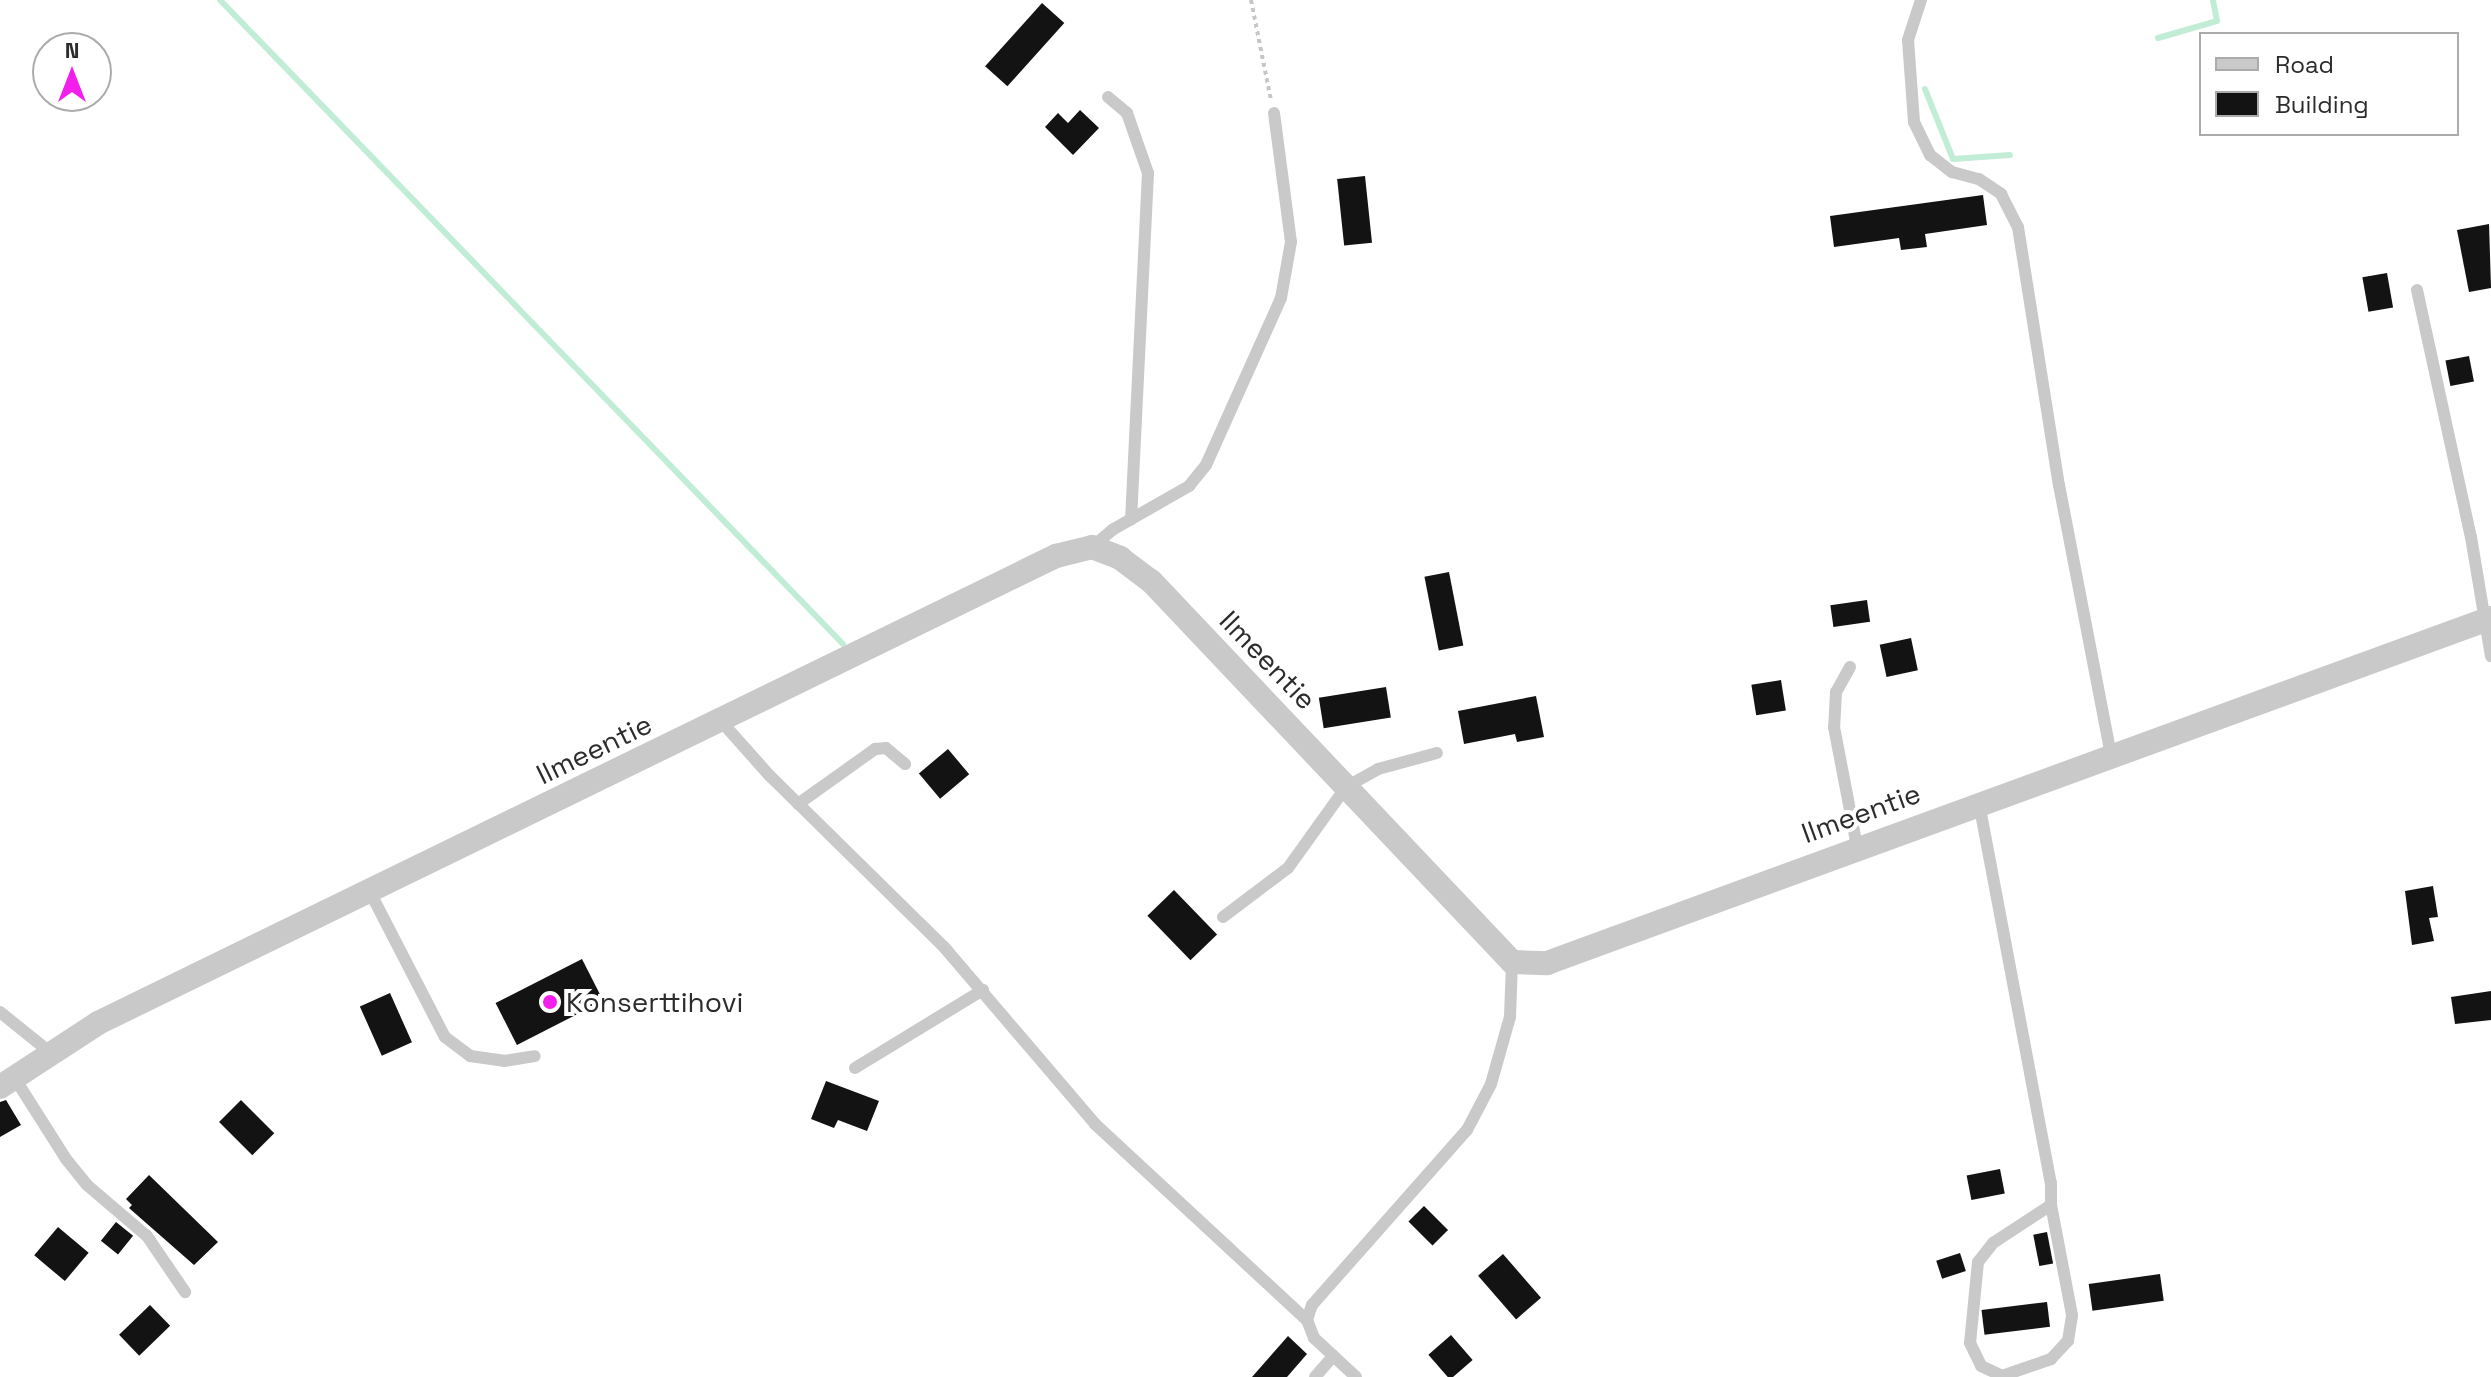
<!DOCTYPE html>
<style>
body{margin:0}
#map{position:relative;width:2491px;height:1377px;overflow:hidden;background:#fff;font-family:"Space Grotesk",sans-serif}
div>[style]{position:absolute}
.stream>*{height:6px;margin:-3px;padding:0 3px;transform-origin:3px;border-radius:3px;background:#c1edd7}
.building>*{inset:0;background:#131313;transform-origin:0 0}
.path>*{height:4px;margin-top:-2px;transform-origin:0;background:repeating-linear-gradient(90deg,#c6c6c6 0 4px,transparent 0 8px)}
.lane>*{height:12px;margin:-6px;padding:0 6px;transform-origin:6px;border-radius:6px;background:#c9c9c9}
.street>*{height:24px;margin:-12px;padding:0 12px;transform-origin:12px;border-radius:12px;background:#c9c9c9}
.dots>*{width:22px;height:22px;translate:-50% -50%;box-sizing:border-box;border:4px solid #fff;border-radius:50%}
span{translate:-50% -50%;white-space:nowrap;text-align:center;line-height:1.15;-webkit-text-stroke:8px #fff;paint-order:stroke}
.street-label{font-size:28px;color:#2c2c2c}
.poi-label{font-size:28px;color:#2c2c2c}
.left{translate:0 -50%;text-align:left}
.legend{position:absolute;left:2199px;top:32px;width:260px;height:104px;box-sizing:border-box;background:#fff;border:2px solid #ababab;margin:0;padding:10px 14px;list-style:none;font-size:24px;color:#2c2c2c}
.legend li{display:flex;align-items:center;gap:16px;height:40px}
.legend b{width:40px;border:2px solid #ababab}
.north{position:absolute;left:32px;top:32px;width:80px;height:80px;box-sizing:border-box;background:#fff;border:2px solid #ababab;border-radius:50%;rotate:0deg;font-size:22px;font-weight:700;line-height:32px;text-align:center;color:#2c2c2c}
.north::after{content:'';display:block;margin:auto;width:28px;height:36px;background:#f21eec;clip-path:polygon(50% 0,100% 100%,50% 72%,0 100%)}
</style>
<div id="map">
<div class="stream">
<i style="left:220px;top:0;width:896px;rotate:45.95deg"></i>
<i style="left:2158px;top:38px;width:61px;rotate:-16.1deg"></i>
<i style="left:2217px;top:21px;width:21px;rotate:-101deg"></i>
<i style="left:1925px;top:89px;width:75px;rotate:68.2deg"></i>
<i style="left:1953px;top:159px;width:57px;rotate:-4deg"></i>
</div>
<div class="building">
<i style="left:1042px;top:3px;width:30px;height:85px;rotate:42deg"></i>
<i style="clip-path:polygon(1080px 110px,1099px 128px,1073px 155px,1045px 127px,1058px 113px,1068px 123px)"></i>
<i style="left:1365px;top:176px;width:67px;height:28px;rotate:84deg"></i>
<i style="clip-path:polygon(1983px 195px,1987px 225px,1925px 234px,1927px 247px,1901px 250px,1899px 238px,1834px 247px,1830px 216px)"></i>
<i style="clip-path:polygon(2489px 224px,2491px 288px,2469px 292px,2457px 230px)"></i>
<i style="left:2387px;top:273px;width:35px;height:25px;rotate:80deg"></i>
<i style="left:2469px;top:356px;width:26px;height:24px;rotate:79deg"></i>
<i style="left:1449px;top:572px;width:75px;height:25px;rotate:79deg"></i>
<i style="left:1867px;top:600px;width:22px;height:37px;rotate:82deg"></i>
<i style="left:1911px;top:638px;width:33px;height:32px;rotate:78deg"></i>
<i style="left:1781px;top:680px;width:31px;height:30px;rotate:81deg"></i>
<i style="left:1386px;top:687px;width:31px;height:68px;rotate:81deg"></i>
<i style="clip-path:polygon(1536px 696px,1544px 737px,1517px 742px,1515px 734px,1464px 744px,1458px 711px)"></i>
<i style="left:948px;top:749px;width:33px;height:38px;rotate:50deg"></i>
<i style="clip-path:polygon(2433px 886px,2438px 917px,2429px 918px,2434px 941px,2412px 945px,2405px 891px)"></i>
<i style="left:1174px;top:890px;width:62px;height:37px;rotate:46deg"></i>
<i style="left:582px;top:959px;width:47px;height:97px;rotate:63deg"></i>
<i style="clip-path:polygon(2491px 991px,2491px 1020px,2455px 1024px,2451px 997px)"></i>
<i style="left:390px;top:993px;width:54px;height:33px;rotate:66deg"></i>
<i style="clip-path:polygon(826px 1081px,879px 1101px,867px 1131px,838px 1120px,834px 1128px,811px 1119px)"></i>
<i style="clip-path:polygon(6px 1100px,21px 1125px,0 1137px,0 1102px)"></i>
<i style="left:241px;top:1100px;width:47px;height:31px;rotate:45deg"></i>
<i style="left:2000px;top:1169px;width:25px;height:34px;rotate:79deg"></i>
<i style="clip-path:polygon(149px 1175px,218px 1242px,194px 1265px,129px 1208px,132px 1205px,126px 1199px)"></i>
<i style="left:1424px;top:1206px;width:34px;height:22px;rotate:45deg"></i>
<i style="left:116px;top:1222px;width:22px;height:24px;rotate:39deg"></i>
<i style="left:58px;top:1227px;width:40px;height:37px;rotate:40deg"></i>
<i style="left:2047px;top:1232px;width:32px;height:14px;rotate:79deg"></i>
<i style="left:1960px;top:1253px;width:19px;height:25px;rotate:72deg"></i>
<i style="left:1503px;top:1254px;width:58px;height:33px;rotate:49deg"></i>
<i style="left:2160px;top:1274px;width:27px;height:72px;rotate:82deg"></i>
<i style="left:2047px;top:1302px;width:25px;height:66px;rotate:83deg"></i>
<i style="left:150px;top:1305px;width:29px;height:43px;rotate:46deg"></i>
<i style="left:1451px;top:1335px;width:33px;height:30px;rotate:49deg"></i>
<i style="clip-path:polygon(1288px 1336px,1307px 1354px,1287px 1377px,1252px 1377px)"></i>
</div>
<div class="path">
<i style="left:1251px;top:0;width:102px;rotate:78.7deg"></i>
</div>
<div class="lane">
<i style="left:1921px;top:0;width:42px;rotate:108deg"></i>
<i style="left:1908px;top:40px;width:82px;rotate:85.8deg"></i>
<i style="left:1914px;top:122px;width:37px;rotate:64deg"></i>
<i style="left:1930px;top:155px;width:28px;rotate:38deg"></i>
<i style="left:1952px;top:172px;width:28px;rotate:15deg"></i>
<i style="left:1979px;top:179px;width:27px;rotate:34deg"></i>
<i style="left:2001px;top:194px;width:37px;rotate:63deg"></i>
<i style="left:2018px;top:227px;width:261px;rotate:81deg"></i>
<i style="left:2059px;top:485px;width:275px;rotate:79.1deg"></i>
<i style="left:1108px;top:97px;width:25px;rotate:40deg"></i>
<i style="left:1127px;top:113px;width:64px;rotate:70.7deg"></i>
<i style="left:1148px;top:173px;width:347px;rotate:92.8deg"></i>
<i style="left:2417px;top:290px;width:253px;rotate:77.7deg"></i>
<i style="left:2471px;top:537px;width:121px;rotate:80.5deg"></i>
<i style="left:1092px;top:547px;width:26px;rotate:-40deg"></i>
<i style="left:1112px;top:530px;width:89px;rotate:-29.7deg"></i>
<i style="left:1189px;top:486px;width:27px;rotate:-51deg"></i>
<i style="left:1206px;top:465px;width:183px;rotate:-65.8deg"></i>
<i style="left:1281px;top:298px;width:57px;rotate:-79.9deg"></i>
<i style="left:1291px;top:242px;width:130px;rotate:-97.5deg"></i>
<i style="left:1850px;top:667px;width:29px;rotate:119deg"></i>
<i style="left:1836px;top:692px;width:35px;rotate:93deg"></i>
<i style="left:1834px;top:727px;width:122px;rotate:79.1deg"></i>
<i style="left:720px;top:720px;width:74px;rotate:48.3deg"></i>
<i style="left:769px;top:775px;width:245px;rotate:44.5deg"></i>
<i style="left:944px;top:947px;width:233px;rotate:49.5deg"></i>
<i style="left:1095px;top:1124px;width:289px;rotate:42.8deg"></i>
<i style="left:1979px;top:803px;width:387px;rotate:79.3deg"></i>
<i style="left:2051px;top:1183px;width:22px;rotate:90deg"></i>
<i style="left:2051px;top:1205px;width:69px;rotate:146.8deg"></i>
<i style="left:1993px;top:1243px;width:24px;rotate:128deg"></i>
<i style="left:1978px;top:1262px;width:81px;rotate:95.6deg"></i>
<i style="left:1970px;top:1343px;width:25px;rotate:64deg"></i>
<i style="left:1981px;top:1366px;width:23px;rotate:25deg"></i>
<i style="left:2002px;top:1376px;width:52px;rotate:-19.1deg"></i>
<i style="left:2051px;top:1359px;width:25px;rotate:-47deg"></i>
<i style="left:2068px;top:1341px;width:26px;rotate:-81deg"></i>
<i style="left:2072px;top:1315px;width:112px;rotate:-100.8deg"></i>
<i style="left:798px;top:804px;width:95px;rotate:-35.5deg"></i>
<i style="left:875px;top:749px;width:11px;rotate:-5deg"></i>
<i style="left:886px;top:748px;width:25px;rotate:40deg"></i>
<i style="left:370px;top:892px;width:163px;rotate:62.7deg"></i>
<i style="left:445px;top:1037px;width:31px;rotate:37deg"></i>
<i style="left:470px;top:1056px;width:34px;rotate:8deg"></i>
<i style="left:504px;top:1061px;width:31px;rotate:-9deg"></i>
<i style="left:1223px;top:917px;width:81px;rotate:-37deg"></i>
<i style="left:1288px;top:868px;width:100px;rotate:-54.4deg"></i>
<i style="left:1346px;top:787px;width:37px;rotate:-29deg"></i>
<i style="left:1378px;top:769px;width:61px;rotate:-15.2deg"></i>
<i style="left:0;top:1012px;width:65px;rotate:38.8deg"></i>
<i style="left:855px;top:1068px;width:150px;rotate:-31.4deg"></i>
<i style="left:14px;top:1077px;width:97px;rotate:57.6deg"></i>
<i style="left:66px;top:1159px;width:33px;rotate:51deg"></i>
<i style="left:87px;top:1185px;width:79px;rotate:40.4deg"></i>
<i style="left:147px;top:1236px;width:68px;rotate:55.8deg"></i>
<i style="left:1315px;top:1377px;width:28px;rotate:-49deg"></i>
<i style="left:1356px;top:1377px;width:57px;rotate:-137.1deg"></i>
<i style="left:1314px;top:1338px;width:19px;rotate:-111deg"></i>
<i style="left:1307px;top:1320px;width:16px;rotate:-72deg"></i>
<i style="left:1312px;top:1305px;width:234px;rotate:-48.5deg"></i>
<i style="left:1467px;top:1130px;width:52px;rotate:-62.4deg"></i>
<i style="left:1491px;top:1084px;width:70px;rotate:-74.2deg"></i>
<i style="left:1510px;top:1017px;width:55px;rotate:-87.9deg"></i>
</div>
<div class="street">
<i style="left:0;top:1087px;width:117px;rotate:-33.1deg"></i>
<i style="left:98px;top:1023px;width:1066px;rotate:-25.99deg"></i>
<i style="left:1056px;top:556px;width:37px;rotate:-14deg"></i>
<i style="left:1092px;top:547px;width:30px;rotate:21deg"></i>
<i style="left:1120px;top:558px;width:39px;rotate:37deg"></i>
<i style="left:1151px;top:581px;width:525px;rotate:46.54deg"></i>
<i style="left:1512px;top:962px;width:35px;rotate:2deg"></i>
<i style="left:1547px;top:963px;width:1005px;rotate:-20.08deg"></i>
</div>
<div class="dots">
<i style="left:550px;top:1002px;background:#f21eec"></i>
</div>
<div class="street-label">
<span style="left:1268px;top:660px;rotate:46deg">Ilmeentie</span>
<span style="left:594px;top:749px;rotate:-26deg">Ilmeentie</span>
<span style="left:1861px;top:813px;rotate:-20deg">Ilmeentie</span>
</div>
<div class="poi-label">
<span class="left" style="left:566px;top:1002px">Konserttihovi</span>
</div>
<ul class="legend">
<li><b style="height:10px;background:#c9c9c9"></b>Road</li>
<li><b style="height:22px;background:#131313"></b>Building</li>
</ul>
<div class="north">N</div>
</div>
